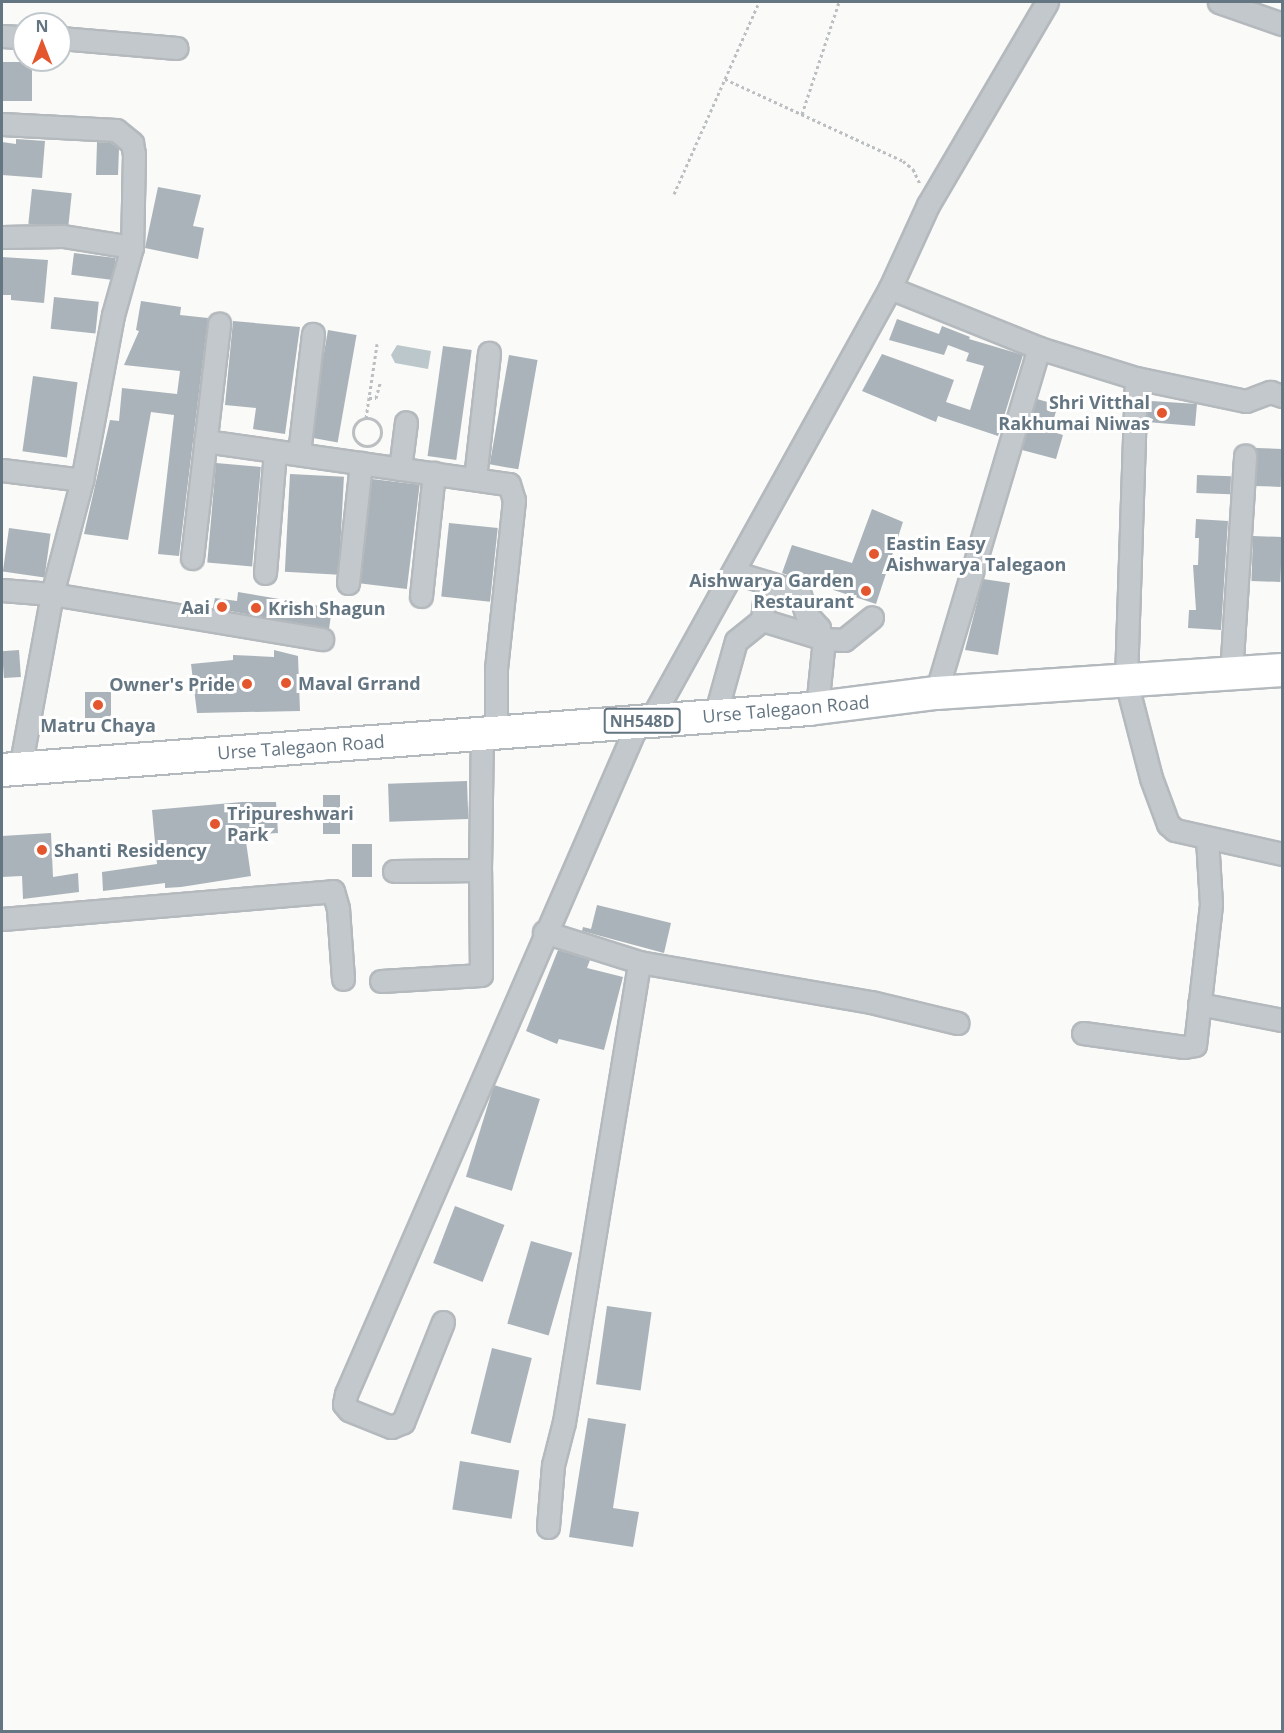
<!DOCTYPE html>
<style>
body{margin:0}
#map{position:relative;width:1284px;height:1733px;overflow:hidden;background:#fafaf8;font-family:"Open Sans",sans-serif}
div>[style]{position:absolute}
.water>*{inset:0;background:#bbc7cb}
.building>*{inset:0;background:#aab3b9;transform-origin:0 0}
.path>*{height:3px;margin-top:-1.5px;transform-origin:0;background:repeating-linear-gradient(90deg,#bbbfc2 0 3px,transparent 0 6px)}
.path>.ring{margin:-1.5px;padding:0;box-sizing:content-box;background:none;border:3px solid #bbbfc2;border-radius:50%}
.roads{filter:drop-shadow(2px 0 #b4b9bd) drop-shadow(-2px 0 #b4b9bd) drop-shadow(0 2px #b4b9bd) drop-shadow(0 -2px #b4b9bd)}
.minor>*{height:21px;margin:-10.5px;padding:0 10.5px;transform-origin:10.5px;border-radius:10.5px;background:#c3c8cc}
.highway>*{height:32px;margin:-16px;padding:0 16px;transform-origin:16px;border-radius:16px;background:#fff}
.dots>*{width:16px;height:16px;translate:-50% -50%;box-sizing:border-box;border:3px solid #fff;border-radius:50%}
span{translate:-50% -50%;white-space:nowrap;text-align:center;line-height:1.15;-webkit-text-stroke:6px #fff;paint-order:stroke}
.shield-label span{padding:2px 4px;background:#fff;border:2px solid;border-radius:4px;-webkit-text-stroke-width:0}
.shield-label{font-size:16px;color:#657683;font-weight:700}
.poi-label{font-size:18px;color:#657683;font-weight:700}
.right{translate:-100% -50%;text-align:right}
.left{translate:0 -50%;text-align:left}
.street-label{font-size:18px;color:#657683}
.frame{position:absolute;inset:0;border:3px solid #657683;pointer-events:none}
.north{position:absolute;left:12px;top:12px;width:60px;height:60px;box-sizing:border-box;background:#fff;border:2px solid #c1c8cd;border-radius:50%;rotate:0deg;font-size:16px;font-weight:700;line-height:24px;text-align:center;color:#657683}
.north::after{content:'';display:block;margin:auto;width:21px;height:27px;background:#e4572e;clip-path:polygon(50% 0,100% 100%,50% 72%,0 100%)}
</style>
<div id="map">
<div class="water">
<i style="clip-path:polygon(397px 345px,431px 351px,428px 369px,395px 363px,391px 355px)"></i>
</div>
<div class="building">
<i style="left:2px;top:62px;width:30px;height:39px"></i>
<i style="clip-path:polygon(16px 139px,45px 141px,42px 178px,2px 175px,2px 142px,16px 144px)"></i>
<i style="clip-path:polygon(97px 142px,111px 143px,119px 149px,118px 175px,96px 175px)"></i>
<i style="clip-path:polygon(158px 187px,201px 195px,193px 226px,204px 228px,198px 259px,145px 248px)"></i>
<i style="left:32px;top:189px;width:40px;height:35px;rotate:6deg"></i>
<i style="left:74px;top:253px;width:42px;height:22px;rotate:7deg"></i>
<i style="clip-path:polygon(2px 257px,48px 260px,44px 303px,11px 300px,11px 295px,2px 295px)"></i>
<i style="left:54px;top:297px;width:45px;height:32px;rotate:6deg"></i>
<i style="clip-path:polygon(141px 301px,181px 307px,180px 315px,208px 318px,179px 556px,158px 554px,174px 415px,151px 412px,128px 540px,84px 534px,110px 420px,119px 421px,122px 388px,177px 394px,180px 371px,124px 365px,139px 331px,136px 330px)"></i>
<i style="clip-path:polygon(897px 319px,939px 334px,942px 326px,970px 337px,969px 339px,1023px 355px,998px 436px,938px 416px,936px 422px,862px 391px,882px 354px,954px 380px,946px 402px,970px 410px,984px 366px,966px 361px,969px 353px,948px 345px,944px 355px,889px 340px)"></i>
<i style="clip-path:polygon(233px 321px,300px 327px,285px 434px,253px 429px,256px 408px,225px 405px)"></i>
<i style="left:328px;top:330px;width:29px;height:109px;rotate:10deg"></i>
<i style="left:443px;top:346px;width:29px;height:111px;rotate:8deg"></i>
<i style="left:509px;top:355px;width:29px;height:111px;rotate:10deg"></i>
<i style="left:33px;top:376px;width:45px;height:76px;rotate:8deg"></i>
<i style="clip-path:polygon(1148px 396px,1151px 401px,1197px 404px,1195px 426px,1147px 422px)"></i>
<i style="clip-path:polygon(1037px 399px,1058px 405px,1050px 431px,1063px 435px,1056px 459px,1022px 450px)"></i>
<i style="left:1256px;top:448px;width:26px;height:38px;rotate:2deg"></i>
<i style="left:216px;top:463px;width:45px;height:100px;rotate:5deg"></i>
<i style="left:290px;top:474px;width:54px;height:98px;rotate:3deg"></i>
<i style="left:1197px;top:475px;width:34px;height:18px;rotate:2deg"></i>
<i style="left:372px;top:479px;width:48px;height:105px;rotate:7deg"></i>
<i style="clip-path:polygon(872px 509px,903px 522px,876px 604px,782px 573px,792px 545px,852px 563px)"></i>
<i style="clip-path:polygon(1196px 519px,1228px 521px,1221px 630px,1188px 628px,1189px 610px,1196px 610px,1193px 565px,1198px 565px,1199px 538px,1195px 538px)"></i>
<i style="left:449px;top:523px;width:49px;height:74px;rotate:6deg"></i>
<i style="left:9px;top:528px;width:42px;height:44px;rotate:8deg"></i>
<i style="left:1253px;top:536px;width:29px;height:45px;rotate:2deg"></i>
<i style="clip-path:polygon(983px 579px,1010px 583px,998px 655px,965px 650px)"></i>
<i style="clip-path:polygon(238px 592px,332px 608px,329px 629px,213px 608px,215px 598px,237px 601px)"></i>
<i style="left:19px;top:650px;width:27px;height:17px;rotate:86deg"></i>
<i style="clip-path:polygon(274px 650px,298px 656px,300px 711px,197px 713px,191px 664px,233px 660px,233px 655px,274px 657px)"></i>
<i style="left:85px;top:692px;width:26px;height:26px"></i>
<i style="left:467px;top:781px;width:38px;height:79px;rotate:88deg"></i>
<i style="left:323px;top:795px;width:17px;height:39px"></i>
<i style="clip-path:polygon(242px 802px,276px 802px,278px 833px,245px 835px,251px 876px,181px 887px,165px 888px,165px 883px,103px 891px,102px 872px,157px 864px,152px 810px)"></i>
<i style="clip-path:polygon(51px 833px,53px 877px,78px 873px,79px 892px,23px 899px,22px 876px,2px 877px,2px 836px)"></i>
<i style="left:352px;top:844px;width:20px;height:33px"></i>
<i style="clip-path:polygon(597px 905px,671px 923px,664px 953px,582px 931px,583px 927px,591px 929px)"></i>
<i style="clip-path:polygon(558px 950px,590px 960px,587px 968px,623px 977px,604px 1050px,559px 1039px,557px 1044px,526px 1031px)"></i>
<i style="left:494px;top:1085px;width:48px;height:96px;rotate:17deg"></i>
<i style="left:455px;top:1206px;width:53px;height:61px;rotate:21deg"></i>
<i style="left:531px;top:1241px;width:43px;height:86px;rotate:16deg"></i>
<i style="left:607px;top:1306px;width:45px;height:79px;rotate:8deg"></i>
<i style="left:492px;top:1348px;width:41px;height:88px;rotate:14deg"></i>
<i style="clip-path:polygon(588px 1418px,626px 1424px,613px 1508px,639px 1512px,633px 1547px,569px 1537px)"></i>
<i style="left:460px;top:1461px;width:60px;height:49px;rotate:9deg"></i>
</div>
<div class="path">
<i style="left:725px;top:79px;width:196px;rotate:24.7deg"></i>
<i style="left:903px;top:161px;width:13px;rotate:39deg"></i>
<i style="left:913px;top:169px;width:17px;rotate:65deg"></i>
<i style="left:802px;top:114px;width:118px;rotate:-71.7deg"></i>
<i style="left:674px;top:194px;width:210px;rotate:-66.1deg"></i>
<i style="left:369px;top:398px;width:7px"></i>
<i style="left:376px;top:398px;width:16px;rotate:-75deg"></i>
<i style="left:366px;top:418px;width:75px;rotate:-81.5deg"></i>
<i class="ring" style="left:353px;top:418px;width:25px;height:25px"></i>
</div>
<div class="roads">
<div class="minor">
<i style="left:1219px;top:2px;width:67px;rotate:19.2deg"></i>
<i style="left:2px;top:36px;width:22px;rotate:3deg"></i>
<i style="left:60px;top:38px;width:117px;rotate:4.9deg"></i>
<i style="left:2px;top:124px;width:114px;rotate:3deg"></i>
<i style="left:116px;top:130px;width:21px;rotate:39deg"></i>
<i style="left:132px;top:143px;width:11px;rotate:80deg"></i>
<i style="left:134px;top:154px;width:93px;rotate:91.2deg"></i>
<i style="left:132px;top:247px;width:71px;rotate:105.6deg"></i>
<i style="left:113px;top:315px;width:168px;rotate:100.6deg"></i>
<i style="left:82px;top:480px;width:118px;rotate:104.7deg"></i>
<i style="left:52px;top:594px;width:177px;rotate:100.4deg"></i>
<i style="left:2px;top:237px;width:61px;rotate:-0.9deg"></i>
<i style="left:63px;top:236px;width:70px;rotate:9.1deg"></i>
<i style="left:890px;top:288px;width:161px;rotate:21.9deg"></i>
<i style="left:1039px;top:348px;width:102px;rotate:17.2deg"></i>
<i style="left:1136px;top:378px;width:112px;rotate:11.8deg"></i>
<i style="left:1246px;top:401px;width:26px;rotate:-21deg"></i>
<i style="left:1270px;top:392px;width:13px;rotate:18deg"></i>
<i style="left:1136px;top:378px;width:303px;rotate:91.9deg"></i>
<i style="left:1126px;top:681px;width:100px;rotate:75.5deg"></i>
<i style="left:1151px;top:778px;width:49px;rotate:69.7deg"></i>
<i style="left:1168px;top:824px;width:9px;rotate:41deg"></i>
<i style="left:1175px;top:830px;width:110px;rotate:12.6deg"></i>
<i style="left:205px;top:441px;width:307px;rotate:8.1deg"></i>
<i style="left:509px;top:484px;width:17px;rotate:73deg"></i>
<i style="left:514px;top:500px;width:169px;rotate:96.1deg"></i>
<i style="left:496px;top:668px;width:65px;rotate:90deg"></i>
<i style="left:299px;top:453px;width:120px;rotate:-83.3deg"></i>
<i style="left:400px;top:469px;width:47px;rotate:-82.7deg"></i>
<i style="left:2px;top:470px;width:81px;rotate:7.1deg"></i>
<i style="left:475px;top:478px;width:126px;rotate:-83.6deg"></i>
<i style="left:192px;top:558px;width:236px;rotate:-83.4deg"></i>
<i style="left:733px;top:572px;width:69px;rotate:16.9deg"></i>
<i style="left:799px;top:592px;width:23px;rotate:72deg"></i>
<i style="left:806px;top:614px;width:19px;rotate:47deg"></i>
<i style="left:819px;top:628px;width:10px;rotate:90deg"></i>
<i style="left:265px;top:573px;width:122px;rotate:-85.3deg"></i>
<i style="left:766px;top:582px;width:38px;rotate:96deg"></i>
<i style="left:762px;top:620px;width:65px;rotate:17deg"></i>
<i style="left:348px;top:583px;width:121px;rotate:-83.8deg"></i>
<i style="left:2px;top:590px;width:50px;rotate:4.6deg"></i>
<i style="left:52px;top:594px;width:274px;rotate:9.5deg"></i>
<i style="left:421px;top:596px;width:124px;rotate:-84deg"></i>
<i style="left:1231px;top:674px;width:219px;rotate:-86.3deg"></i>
<i style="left:936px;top:693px;width:360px;rotate:-73.4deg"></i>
<i style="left:817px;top:708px;width:69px;rotate:-84.2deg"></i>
<i style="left:824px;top:639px;width:20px;rotate:3deg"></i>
<i style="left:844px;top:640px;width:36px;rotate:-39deg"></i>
<i style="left:715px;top:716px;width:78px;rotate:-74.4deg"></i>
<i style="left:736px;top:641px;width:33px;rotate:-39deg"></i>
<i style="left:650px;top:721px;width:495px;rotate:-61deg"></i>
<i style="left:890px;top:288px;width:91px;rotate:-65.4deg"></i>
<i style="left:928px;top:205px;width:235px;rotate:-59.6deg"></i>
<i style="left:480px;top:870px;width:136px;rotate:-89.2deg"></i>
<i style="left:2px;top:919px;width:332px;rotate:-4.8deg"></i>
<i style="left:333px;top:891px;width:19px;rotate:74deg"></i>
<i style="left:338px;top:909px;width:70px;rotate:85.9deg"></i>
<i style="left:544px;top:932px;width:100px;rotate:17.5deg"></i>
<i style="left:639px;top:962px;width:235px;rotate:9.8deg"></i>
<i style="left:871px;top:1002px;width:89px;rotate:13.6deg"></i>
<i style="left:381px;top:981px;width:100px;rotate:-3.4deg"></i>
<i style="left:481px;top:975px;width:105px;rotate:-90.5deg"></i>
<i style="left:480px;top:870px;width:86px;rotate:179.3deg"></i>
<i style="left:1199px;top:1004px;width:85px;rotate:10.9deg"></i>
<i style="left:1083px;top:1033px;width:102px;rotate:7.9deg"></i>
<i style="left:1184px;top:1047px;width:11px;rotate:-10deg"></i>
<i style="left:1195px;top:1045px;width:142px;rotate:-83.5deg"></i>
<i style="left:1211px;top:904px;width:66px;rotate:-93.5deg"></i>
<i style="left:443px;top:1322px;width:108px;rotate:111.8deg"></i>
<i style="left:403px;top:1422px;width:13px;rotate:157deg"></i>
<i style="left:391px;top:1427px;width:45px;rotate:-158deg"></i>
<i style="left:349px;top:1410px;width:8px;rotate:-130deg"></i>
<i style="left:344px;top:1404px;width:10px;rotate:-79deg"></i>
<i style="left:346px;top:1394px;width:733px;rotate:-66.51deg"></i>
<i style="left:548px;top:1527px;width:62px;rotate:-85.4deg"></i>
<i style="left:553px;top:1465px;width:44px;rotate:-75.7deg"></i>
<i style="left:564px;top:1422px;width:466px;rotate:-80.7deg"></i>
</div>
<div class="highway">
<i style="left:2px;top:770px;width:809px;rotate:-4.32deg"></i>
<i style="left:809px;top:709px;width:128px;rotate:-7.2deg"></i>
<i style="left:936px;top:693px;width:347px;rotate:-3.8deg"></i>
</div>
</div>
<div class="dots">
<i style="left:1162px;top:413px;background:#e4572e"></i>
<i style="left:874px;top:554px;background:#e4572e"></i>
<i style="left:866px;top:591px;background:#e4572e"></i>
<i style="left:222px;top:607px;background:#e4572e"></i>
<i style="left:256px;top:608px;background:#e4572e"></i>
<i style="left:286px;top:683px;background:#e4572e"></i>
<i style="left:247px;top:684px;background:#e4572e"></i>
<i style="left:98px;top:705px;background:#e4572e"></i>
<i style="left:215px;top:824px;background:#e4572e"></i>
<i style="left:42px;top:850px;background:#e4572e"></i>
</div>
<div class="shield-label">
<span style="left:642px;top:721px">NH548D</span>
</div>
<div class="poi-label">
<span class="right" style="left:1150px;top:413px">Shri Vitthal<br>Rakhumai Niwas</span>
<span class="left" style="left:886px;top:554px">Eastin Easy<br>Aishwarya Talegaon</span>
<span class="right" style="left:854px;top:591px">Aishwarya Garden<br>Restaurant</span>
<span class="right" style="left:210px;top:607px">Aai</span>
<span class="left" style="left:268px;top:608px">Krish Shagun</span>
<span class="left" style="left:298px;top:683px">Maval Grrand</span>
<span class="right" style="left:235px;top:684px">Owner's Pride</span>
<span style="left:98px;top:725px">Matru Chaya</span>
<span class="left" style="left:227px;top:824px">Tripureshwari<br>Park</span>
<span class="left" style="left:54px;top:850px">Shanti Residency</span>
</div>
<div class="street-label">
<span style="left:786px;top:709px;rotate:-5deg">Urse Talegaon Road</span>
<span style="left:301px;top:747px;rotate:-4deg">Urse Talegaon Road</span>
</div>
<div class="frame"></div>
<div class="north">N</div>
</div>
